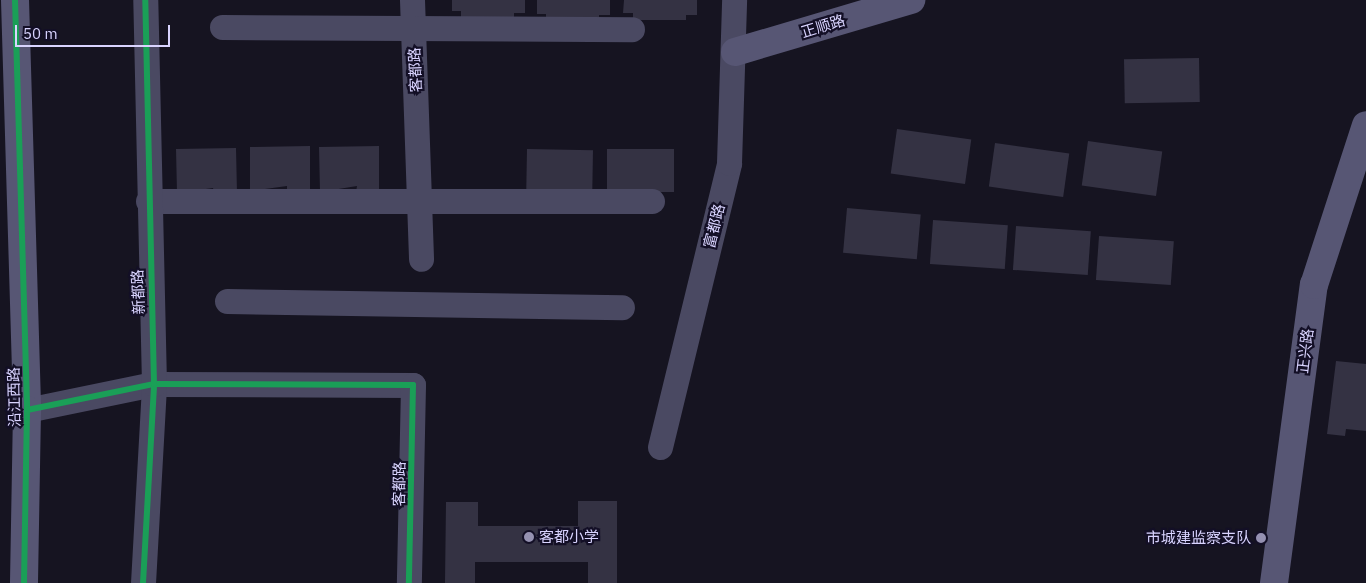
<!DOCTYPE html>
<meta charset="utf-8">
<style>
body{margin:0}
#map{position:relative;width:1366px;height:583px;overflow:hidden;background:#161421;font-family:"IBM Plex Sans","Noto Sans SC",sans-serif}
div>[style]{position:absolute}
.building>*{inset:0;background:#343243;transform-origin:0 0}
.street>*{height:25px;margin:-12.5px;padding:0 12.5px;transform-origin:12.5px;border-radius:12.5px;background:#4a4962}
.secondary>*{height:28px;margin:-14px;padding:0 14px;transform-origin:14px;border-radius:14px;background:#575674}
.cycleway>*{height:6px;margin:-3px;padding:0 3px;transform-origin:3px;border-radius:3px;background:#1a9f57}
.dots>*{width:14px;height:14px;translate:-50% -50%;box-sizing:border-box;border:2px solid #130f26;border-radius:50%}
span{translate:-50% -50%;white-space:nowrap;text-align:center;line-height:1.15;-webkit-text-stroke:4.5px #130f26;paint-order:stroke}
.street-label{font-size:15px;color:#d9d4ff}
.poi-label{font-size:15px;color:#d9d4ff}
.left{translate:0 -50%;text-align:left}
.right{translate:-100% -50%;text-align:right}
.scale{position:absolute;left:15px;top:25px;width:155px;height:22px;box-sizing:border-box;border:2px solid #d9d4ff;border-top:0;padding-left:6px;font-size:15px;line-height:18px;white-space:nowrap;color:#d9d4ff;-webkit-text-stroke:4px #130f26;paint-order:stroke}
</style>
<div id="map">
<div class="building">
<i style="clip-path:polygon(452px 0,525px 0,525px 13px,514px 13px,514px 18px,461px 18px,461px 11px,452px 11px)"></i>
<i style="clip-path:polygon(537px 0,610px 0,610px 15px,599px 15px,599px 21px,546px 21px,546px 14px,537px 14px)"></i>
<i style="clip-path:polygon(624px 0,697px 0,697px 15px,686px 15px,686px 20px,633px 20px,633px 13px,623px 13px)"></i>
<i style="left:1199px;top:58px;width:44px;height:75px;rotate:89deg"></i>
<i style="left:897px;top:129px;width:75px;height:45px;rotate:8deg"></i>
<i style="left:1088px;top:141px;width:75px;height:45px;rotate:8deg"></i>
<i style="left:995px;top:143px;width:75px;height:44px;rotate:8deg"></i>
<i style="clip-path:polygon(310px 146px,310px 191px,287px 191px,287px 186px,250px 191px,250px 147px)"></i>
<i style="clip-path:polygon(379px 146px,379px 192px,356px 192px,357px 186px,320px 192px,319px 147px)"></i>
<i style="clip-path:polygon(236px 148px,237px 193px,214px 193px,213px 188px,177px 193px,176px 149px)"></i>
<i style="left:527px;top:149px;width:66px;height:43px;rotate:1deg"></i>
<i style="left:607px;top:149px;width:67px;height:43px"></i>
<i style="left:847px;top:208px;width:74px;height:45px;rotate:5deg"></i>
<i style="left:933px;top:220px;width:75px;height:44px;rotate:4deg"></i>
<i style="left:1016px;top:226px;width:75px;height:44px;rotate:4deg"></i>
<i style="left:1099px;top:236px;width:75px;height:44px;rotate:4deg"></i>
<i style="clip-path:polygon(1336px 361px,1366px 364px,1366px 431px,1346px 429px,1345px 436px,1327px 434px)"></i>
<i style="clip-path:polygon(578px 501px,617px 501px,617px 583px,588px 583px,588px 562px,475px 562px,475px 583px,445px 583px,446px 502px,478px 502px,478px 526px,578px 526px)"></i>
</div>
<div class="street">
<i style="left:412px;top:0;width:259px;rotate:88deg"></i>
<i style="left:222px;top:27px;width:410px;rotate:0.3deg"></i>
<i style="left:148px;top:201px;width:504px"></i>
<i style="left:227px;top:301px;width:395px;rotate:0.9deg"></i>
<i style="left:27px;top:410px;width:130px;rotate:-11.6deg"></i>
<i style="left:154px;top:384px;width:259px;rotate:0.2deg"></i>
<i style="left:413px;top:385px;width:198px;rotate:91.2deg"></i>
<i style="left:660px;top:447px;width:292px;rotate:-76.3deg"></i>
<i style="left:729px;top:163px;width:163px;rotate:-88.2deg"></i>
<i style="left:143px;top:583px;width:199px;rotate:-86.8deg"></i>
<i style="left:154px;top:384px;width:384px;rotate:-91.3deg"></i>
</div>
<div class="secondary">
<i style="left:15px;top:0;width:410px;rotate:88.3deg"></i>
<i style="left:27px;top:410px;width:173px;rotate:91deg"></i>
<i style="left:735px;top:52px;width:184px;rotate:-16.5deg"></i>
<i style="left:1274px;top:583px;width:301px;rotate:-82.4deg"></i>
<i style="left:1314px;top:285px;width:168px;rotate:-72deg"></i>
</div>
<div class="cycleway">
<i style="left:15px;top:0;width:410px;rotate:88.3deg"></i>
<i style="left:27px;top:410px;width:173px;rotate:91deg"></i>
<i style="left:27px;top:410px;width:130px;rotate:-11.6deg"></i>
<i style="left:154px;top:384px;width:259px;rotate:0.2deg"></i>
<i style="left:413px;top:385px;width:198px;rotate:91.2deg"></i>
<i style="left:143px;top:583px;width:199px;rotate:-86.8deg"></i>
<i style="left:154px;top:384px;width:384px;rotate:-91.3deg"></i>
</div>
<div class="dots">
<i style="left:529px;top:537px;background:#9591b1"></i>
<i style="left:1261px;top:538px;background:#9591b1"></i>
</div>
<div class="street-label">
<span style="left:823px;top:26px;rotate:-17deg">正顺路</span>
<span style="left:415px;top:70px;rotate:-92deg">客都路</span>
<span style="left:714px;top:226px;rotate:-76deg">富都路</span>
<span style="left:138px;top:292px;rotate:-92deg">新都路</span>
<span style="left:1305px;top:351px;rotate:-83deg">正兴路</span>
<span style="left:14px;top:397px;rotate:-91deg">沿江西路</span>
<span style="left:399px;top:484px;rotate:-89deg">客都路</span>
</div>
<div class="poi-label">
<span class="left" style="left:539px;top:537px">客都小学</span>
<span class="right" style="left:1251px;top:538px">市城建监察支队</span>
</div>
<div class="scale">50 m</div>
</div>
